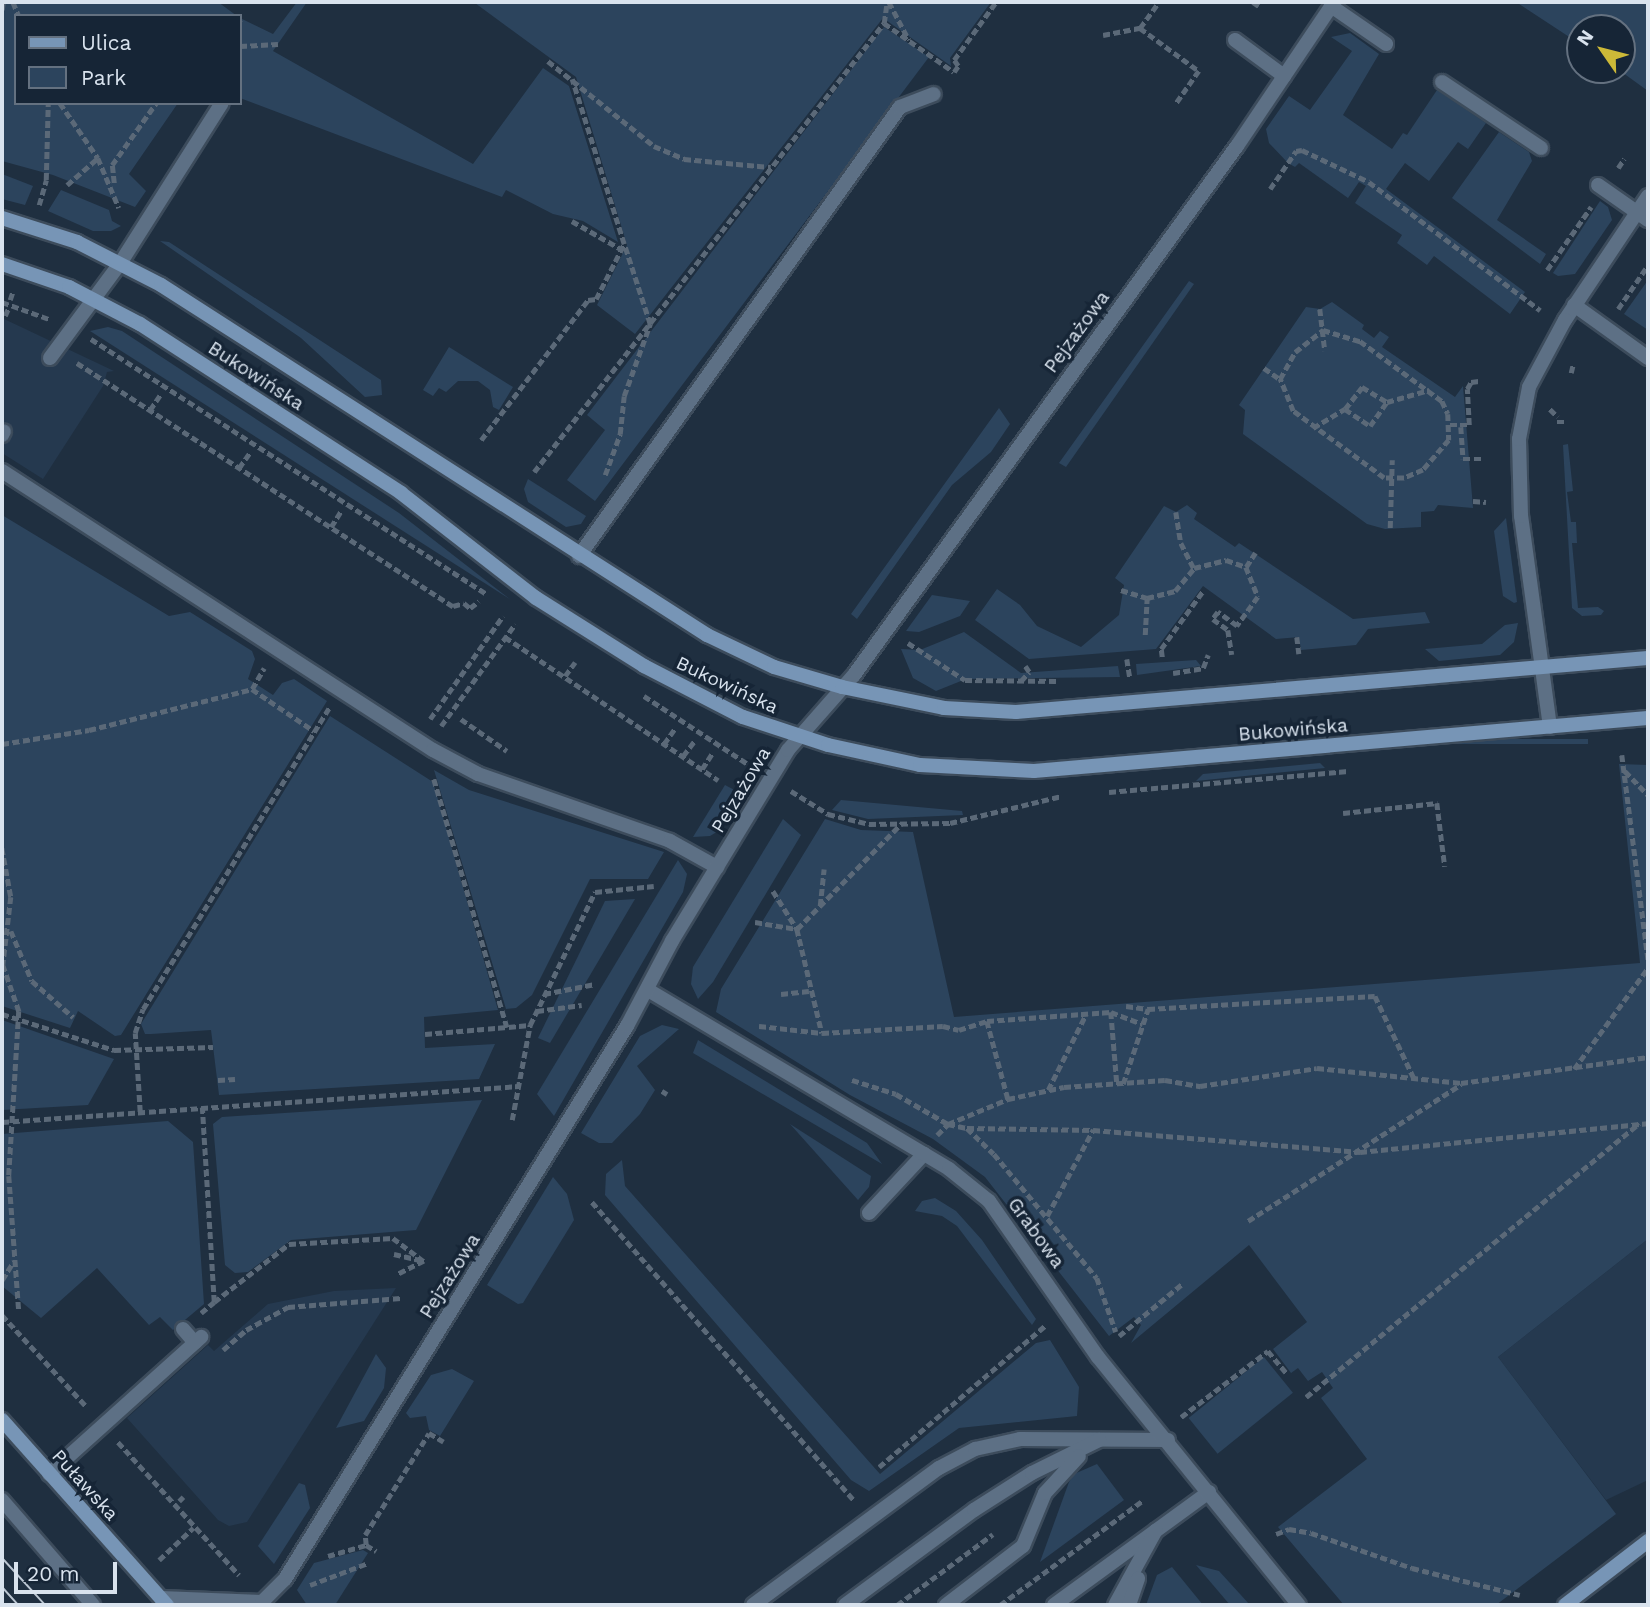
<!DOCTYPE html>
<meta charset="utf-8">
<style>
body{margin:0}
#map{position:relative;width:1650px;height:1607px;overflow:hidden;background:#1f2f40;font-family:"Work Sans",sans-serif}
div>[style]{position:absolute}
.built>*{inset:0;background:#25394f}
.green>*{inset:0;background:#2c445d;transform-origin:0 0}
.path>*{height:4.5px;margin-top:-2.25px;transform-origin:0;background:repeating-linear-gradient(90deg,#5b6978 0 7px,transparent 0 10.5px)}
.roads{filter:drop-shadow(2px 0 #3d4c5c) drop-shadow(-2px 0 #3d4c5c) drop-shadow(0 2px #3d4c5c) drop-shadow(0 -2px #3d4c5c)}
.lane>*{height:14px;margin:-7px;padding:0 7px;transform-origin:7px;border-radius:7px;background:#5d7085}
.street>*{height:14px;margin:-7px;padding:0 7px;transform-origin:7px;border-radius:7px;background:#5d7085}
.secondary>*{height:14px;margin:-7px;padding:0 7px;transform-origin:7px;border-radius:7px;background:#7795b6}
.tram>*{height:2px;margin:-1px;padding:0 1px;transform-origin:1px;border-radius:1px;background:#bbc6d2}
span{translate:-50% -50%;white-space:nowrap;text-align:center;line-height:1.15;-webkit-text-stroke:7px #162536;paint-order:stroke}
.street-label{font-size:19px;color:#d9e3ee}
.frame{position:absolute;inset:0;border:4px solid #d9e3ee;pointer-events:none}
.legend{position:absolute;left:14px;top:14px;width:228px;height:91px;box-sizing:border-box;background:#162536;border:2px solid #647180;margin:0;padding:9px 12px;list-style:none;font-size:21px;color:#d9e3ee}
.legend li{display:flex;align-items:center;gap:14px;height:35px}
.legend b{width:35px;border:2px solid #647180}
.north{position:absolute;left:1566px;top:14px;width:70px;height:70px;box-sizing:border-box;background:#162536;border:2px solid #647180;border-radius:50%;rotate:305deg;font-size:19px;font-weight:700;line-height:28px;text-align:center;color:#d9e3ee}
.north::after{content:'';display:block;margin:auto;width:24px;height:32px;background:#ccb938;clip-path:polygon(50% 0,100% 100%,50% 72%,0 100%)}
.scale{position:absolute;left:14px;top:1562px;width:103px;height:32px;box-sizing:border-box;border:4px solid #d9e3ee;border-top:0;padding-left:9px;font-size:21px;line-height:24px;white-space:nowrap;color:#d9e3ee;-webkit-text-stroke:5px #162536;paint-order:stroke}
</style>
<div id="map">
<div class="built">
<i style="clip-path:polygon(2px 318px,114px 371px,107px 372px,103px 386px,43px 479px,2px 453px)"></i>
<i style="clip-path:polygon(1648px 1239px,1648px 1480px,1606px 1500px,1498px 1357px)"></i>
<i style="clip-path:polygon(396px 1288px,247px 1522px,229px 1526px,218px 1520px,127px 1418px,208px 1345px,214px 1351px,268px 1304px,334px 1291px)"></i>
</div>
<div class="green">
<i style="clip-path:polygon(2px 2px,218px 2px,237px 16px,16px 16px,16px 103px,178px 103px,129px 174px,146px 191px,135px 207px,53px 175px,2px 161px)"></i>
<i style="clip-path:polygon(297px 2px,307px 2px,273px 51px,473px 164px,543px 68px,569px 86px,618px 242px,583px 221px,553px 214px,506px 190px,502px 197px,240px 98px,240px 18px,273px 34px)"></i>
<i style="clip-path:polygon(991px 2px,950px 58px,951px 66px,883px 18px,635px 334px,597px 305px,627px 245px,576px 77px,475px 3px)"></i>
<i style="clip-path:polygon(1516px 2px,1648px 2px,1648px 91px,1619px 70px,1622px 28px,1580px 28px,1580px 44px)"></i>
<i style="clip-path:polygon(884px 27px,929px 57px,595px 501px,567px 480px,605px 430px,587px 415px)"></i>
<i style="clip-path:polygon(1350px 33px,1379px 54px,1343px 115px,1392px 149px,1403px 133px,1407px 135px,1437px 90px,1486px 123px,1468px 149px,1458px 142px,1429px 181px,1405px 163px,1386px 189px,1525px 292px,1510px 314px,1434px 256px,1427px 265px,1397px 243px,1402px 235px,1355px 203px,1366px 186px,1359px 182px,1348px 198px,1299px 163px,1295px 167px,1288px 163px,1269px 143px,1266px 129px,1289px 96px,1310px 110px,1352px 51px,1331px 37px)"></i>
<i style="clip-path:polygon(1499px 132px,1529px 152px,1532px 161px,1497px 220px,1546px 254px,1540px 264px,1452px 198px)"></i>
<i style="clip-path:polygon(2px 174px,33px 186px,25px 205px,2px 199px)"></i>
<i style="clip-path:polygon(61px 190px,109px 210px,112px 221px,121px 226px,111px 231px,93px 231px,48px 211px)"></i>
<i style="clip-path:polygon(1600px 201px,1608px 207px,1612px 220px,1575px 274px,1558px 276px,1553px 273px)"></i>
<i style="clip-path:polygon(160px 241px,169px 242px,381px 380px,382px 395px,365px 397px,301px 338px)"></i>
<i style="clip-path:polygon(1648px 280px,1648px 330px,1624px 314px)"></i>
<i style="clip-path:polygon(1189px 281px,1194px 284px,1066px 467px,1059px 463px)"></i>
<i style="clip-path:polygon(1332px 302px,1364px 325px,1362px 329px,1374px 338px,1380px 331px,1389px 337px,1382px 347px,1455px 397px,1463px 386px,1473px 508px,1438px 505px,1434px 511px,1421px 512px,1421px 527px,1385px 529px,1367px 524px,1243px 434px,1245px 410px,1239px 405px,1306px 307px,1320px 309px)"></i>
<i style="clip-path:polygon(108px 327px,122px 331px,399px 513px,511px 600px,90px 331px)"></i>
<i style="clip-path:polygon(449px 347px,513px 387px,499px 410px,493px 407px,490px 390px,478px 381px,458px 381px,446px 392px,439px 388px,433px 396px,423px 390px)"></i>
<i style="clip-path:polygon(999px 408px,1010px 424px,991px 452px,952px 485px,857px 619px,851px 614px)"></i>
<i style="clip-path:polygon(1568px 444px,1573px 491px,1567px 492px,1571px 522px,1576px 522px,1577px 543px,1572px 543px,1578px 608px,1598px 607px,1604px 611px,1601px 615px,1582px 616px,1572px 608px,1563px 445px)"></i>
<i style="clip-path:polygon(528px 479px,586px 516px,581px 524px,566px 527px,528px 502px,524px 489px)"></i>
<i style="clip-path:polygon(1187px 505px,1197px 513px,1194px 519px,1235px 547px,1239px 543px,1353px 619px,1425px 612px,1430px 623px,1368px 629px,1356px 645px,1301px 650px,1299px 637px,1276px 639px,1203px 586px,1156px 649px,1029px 659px,975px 620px,997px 589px,1020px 605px,1037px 626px,1081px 647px,1119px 615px,1124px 585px,1115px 578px,1164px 506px,1176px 512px)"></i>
<i style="clip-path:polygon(2px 515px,169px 616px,190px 612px,252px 651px,255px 659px,248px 679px,273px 695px,282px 683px,294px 679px,327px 701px,121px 1035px,115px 1036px,78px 1011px,70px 1028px,2px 1006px)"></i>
<i style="clip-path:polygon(1506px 518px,1517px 602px,1514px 603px,1503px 596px,1494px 531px)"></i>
<i style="clip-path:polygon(932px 595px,970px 601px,960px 616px,919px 632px,906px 631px)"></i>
<i style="clip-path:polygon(1518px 623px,1514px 642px,1500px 655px,1439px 661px,1425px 649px,1482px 644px,1505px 625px)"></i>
<i style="clip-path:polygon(964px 632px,1021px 673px,1118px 666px,1120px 677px,966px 679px,936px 691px,913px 678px,901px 649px,920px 650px)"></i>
<i style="clip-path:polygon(1196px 660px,1201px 666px,1137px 675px,1136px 664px)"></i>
<i style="clip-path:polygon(330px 716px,433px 782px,498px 1010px,424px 1017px,425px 1048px,495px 1044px,479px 1079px,219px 1095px,211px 1030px,151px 1034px,145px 1034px,141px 1024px)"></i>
<i style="left:1588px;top:739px;width:5px;height:239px;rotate:90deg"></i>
<i style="clip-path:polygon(1320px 763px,1325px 768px,1196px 781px,1203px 774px)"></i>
<i style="clip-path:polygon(1619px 764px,1648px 765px,1648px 1239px,1498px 1357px,1616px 1514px,1496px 1605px,1344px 1605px,1278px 1527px,1367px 1459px,1321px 1398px,1333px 1388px,1322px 1372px,1308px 1381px,1298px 1368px,1291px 1373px,1273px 1349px,1307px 1322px,1249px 1245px,1131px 1343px,1141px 1325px,1134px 1317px,1109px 1336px,985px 1177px,933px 1139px,850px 1095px,716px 1012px,721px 989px,825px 819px,861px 830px,913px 832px,954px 1017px,1640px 963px)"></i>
<i style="clip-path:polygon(434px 770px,469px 790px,664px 852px,648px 879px,590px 879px,532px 995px,516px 1008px,506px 1009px)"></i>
<i style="clip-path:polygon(725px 785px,742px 794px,720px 830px,710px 836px,693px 837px)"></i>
<i style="clip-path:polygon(841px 800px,962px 811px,963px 815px,868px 819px,832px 810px)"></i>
<i style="clip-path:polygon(783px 819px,801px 835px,713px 982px,698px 999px,691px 984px,693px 967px)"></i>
<i style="clip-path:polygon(678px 860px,687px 874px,683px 892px,554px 1116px,537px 1094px)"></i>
<i style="clip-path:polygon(635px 899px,550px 1043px,538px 1038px,605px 901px)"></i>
<i style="clip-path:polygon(2px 1020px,114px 1059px,88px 1105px,2px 1110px)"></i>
<i style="clip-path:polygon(662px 1025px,679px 1029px,637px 1066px,655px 1090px,640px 1114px,612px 1143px,599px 1143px,581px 1133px,640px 1036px)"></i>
<i style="clip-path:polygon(698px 1040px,867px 1143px,882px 1164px,693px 1053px)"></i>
<i style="clip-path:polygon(482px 1100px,416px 1230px,291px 1240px,248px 1272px,235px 1273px,225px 1265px,213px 1124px,222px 1117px)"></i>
<i style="clip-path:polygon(168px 1121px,193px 1142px,204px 1304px,173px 1330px,160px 1317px,149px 1325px,97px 1268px,41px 1318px,2px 1286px,2px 1134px)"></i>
<i style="clip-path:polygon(790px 1124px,871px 1176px,869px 1187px,858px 1200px)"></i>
<i style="clip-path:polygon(622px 1160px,625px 1186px,880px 1474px,1036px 1343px,1050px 1340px,1079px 1387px,1077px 1416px,959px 1428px,869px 1491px,851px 1480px,605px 1195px,606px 1174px)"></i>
<i style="clip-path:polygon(553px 1177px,567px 1194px,574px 1220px,523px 1303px,518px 1304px,487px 1285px)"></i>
<i style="clip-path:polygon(935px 1198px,956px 1211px,982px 1240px,1036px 1319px,1032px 1325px,957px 1226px,942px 1216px,915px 1211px,922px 1201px)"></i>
<i style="clip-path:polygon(376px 1354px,386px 1368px,384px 1388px,364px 1421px,336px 1428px)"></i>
<i style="left:1264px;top:1357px;width:46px;height:97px;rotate:51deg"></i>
<i style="clip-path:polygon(452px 1369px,474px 1381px,440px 1436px,429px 1430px,426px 1416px,410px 1418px,406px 1413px,431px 1375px)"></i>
<i style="clip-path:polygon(1097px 1464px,1124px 1500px,1040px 1562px,1069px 1482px,1074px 1474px)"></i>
<i style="clip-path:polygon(299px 1483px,305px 1485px,310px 1508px,274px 1564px,258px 1546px)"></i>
<i style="clip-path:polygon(363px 1550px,368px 1553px,335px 1605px,307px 1605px,297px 1590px,314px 1563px)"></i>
<i style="clip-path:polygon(1196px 1565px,1219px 1571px,1250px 1605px,1230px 1605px)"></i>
<i style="clip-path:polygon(1172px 1567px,1203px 1605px,1146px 1605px,1157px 1575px)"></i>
</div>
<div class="path">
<i style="left:13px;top:2px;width:15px;rotate:67deg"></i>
<i style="left:889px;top:2px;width:43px;rotate:62.2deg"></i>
<i style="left:1253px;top:2px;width:7px;rotate:34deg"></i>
<i style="left:2px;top:10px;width:8px;rotate:-83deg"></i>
<i style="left:240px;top:20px;width:1px;rotate:-45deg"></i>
<i style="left:884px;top:23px;width:85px;rotate:35deg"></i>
<i style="left:954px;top:72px;width:7px;rotate:-56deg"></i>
<i style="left:958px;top:66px;width:7px;rotate:-124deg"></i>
<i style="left:954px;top:60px;width:72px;rotate:-54.1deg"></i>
<i style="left:1140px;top:28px;width:73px;rotate:36.1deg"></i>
<i style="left:1199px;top:71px;width:39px;rotate:125deg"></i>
<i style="left:1103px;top:35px;width:38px;rotate:-11deg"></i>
<i style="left:1140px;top:28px;width:32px;rotate:-54deg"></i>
<i style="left:240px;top:46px;width:38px;rotate:-3deg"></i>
<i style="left:548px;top:61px;width:136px;rotate:38.7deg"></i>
<i style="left:654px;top:146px;width:33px;rotate:23deg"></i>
<i style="left:684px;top:159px;width:87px;rotate:5.3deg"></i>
<i style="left:60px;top:103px;width:67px;rotate:55.4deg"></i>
<i style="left:98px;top:158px;width:54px;rotate:67.2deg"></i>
<i style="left:1618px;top:168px;width:11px;rotate:-56deg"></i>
<i style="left:114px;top:183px;width:18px;rotate:-96deg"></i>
<i style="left:112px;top:165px;width:76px;rotate:-54.6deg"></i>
<i style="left:67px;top:185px;width:41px;rotate:-41.1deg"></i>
<i style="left:1270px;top:189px;width:46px;rotate:-55.6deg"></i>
<i style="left:1296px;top:151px;width:6px;rotate:-9deg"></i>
<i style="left:1302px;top:150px;width:74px;rotate:25.5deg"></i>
<i style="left:1369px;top:182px;width:214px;rotate:36.8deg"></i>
<i style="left:39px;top:205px;width:26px;rotate:-74deg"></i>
<i style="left:46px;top:180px;width:77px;rotate:-88.5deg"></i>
<i style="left:572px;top:221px;width:56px;rotate:29.7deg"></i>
<i style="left:1547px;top:270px;width:77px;rotate:-55.1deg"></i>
<i style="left:10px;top:300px;width:9px;rotate:-72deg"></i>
<i style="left:2px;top:302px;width:50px;rotate:19.9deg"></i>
<i style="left:1320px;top:309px;width:42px;rotate:83.2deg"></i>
<i style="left:1618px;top:309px;width:53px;rotate:-55.7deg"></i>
<i style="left:5px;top:316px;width:8px;rotate:-67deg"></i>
<i style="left:1323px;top:330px;width:39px;rotate:17deg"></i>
<i style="left:1360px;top:341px;width:102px;rotate:36.2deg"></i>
<i style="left:1442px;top:401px;width:14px;rotate:65deg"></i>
<i style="left:1448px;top:414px;width:26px;rotate:88deg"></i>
<i style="left:1449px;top:440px;width:40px;rotate:131deg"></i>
<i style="left:1423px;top:470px;width:21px;rotate:157deg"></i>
<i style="left:1404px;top:478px;width:20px;rotate:180deg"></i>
<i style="left:1384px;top:478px;width:113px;rotate:-143.6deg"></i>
<i style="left:1293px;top:411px;width:35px;rotate:-112deg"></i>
<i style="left:1280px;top:379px;width:31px;rotate:-61deg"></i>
<i style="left:1295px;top:352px;width:36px;rotate:-38deg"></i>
<i style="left:91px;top:339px;width:471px;rotate:32.8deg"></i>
<i style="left:77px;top:363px;width:448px;rotate:32.9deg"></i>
<i style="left:453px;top:606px;width:11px;rotate:-15deg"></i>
<i style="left:464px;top:603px;width:8px;rotate:40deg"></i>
<i style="left:470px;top:608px;width:11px;rotate:-38deg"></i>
<i style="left:1264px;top:368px;width:19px;rotate:35deg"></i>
<i style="left:1571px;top:373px;width:9px;rotate:-77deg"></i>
<i style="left:1345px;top:409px;width:28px;rotate:-52deg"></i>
<i style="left:1362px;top:387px;width:29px;rotate:31deg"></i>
<i style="left:1550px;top:409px;width:11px;rotate:45deg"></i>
<i style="left:150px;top:410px;width:18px;rotate:-56deg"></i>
<i style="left:1557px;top:422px;width:8px"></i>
<i style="left:1450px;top:425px;width:19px"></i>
<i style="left:1469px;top:425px;width:36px;rotate:-93deg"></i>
<i style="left:1467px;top:389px;width:8px;rotate:-60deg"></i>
<i style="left:1471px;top:382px;width:8px;rotate:-7deg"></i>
<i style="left:1461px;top:427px;width:32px;rotate:86deg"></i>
<i style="left:1463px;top:459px;width:20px"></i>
<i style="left:1313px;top:428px;width:37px;rotate:-31deg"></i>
<i style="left:1345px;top:409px;width:30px;rotate:34deg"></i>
<i style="left:1370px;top:426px;width:29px;rotate:-55deg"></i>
<i style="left:1387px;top:402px;width:44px;rotate:-15.9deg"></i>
<i style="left:481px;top:440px;width:176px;rotate:-52.6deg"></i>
<i style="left:588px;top:300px;width:8px;rotate:-7deg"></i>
<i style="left:596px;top:299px;width:62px;rotate:-63deg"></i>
<i style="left:624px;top:244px;width:173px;rotate:-107.5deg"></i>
<i style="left:239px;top:468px;width:19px;rotate:-55deg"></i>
<i style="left:534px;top:472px;width:569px;rotate:-52.06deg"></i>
<i style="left:884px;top:23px;width:21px;rotate:-82deg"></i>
<i style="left:605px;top:475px;width:44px;rotate:-69.9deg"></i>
<i style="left:620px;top:434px;width:38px;rotate:-84deg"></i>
<i style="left:624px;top:396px;width:77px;rotate:-70.1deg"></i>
<i style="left:650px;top:324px;width:84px;rotate:-108deg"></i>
<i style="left:1473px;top:501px;width:13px;rotate:4deg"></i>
<i style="left:1176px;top:512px;width:31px;rotate:81deg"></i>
<i style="left:1181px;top:543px;width:28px;rotate:63deg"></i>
<i style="left:331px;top:527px;width:19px;rotate:-58deg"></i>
<i style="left:1390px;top:528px;width:68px;rotate:-88.3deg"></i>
<i style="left:1246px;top:567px;width:17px;rotate:-57deg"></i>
<i style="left:1121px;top:590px;width:27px;rotate:17deg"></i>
<i style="left:1147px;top:598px;width:29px;rotate:-14deg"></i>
<i style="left:1175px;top:591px;width:30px;rotate:-50deg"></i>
<i style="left:1194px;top:568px;width:33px;rotate:-14deg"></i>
<i style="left:1226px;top:560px;width:21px;rotate:19deg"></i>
<i style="left:1246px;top:567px;width:32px;rotate:68deg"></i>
<i style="left:1258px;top:597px;width:36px;rotate:126deg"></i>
<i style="left:1237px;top:626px;width:24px;rotate:-144deg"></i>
<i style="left:1218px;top:612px;width:9px;rotate:126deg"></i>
<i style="left:1213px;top:619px;width:19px;rotate:36deg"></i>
<i style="left:1228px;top:630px;width:25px;rotate:81deg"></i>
<i style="left:1145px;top:635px;width:37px;rotate:-87deg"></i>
<i style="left:505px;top:637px;width:257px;rotate:33.9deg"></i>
<i style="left:1297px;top:637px;width:17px;rotate:83deg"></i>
<i style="left:908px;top:643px;width:68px;rotate:33deg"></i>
<i style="left:965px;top:680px;width:91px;rotate:0.6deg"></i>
<i style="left:1162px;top:657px;width:8px;rotate:-97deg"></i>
<i style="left:1161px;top:649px;width:72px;rotate:-54.1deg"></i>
<i style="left:1127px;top:659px;width:18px;rotate:81deg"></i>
<i style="left:1173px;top:673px;width:30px;rotate:-9deg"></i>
<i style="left:1203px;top:668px;width:14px;rotate:-69deg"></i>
<i style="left:565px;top:676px;width:17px;rotate:-54deg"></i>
<i style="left:1021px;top:681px;width:12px;rotate:-48deg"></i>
<i style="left:1029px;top:672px;width:7px;rotate:-124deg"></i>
<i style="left:252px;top:689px;width:24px;rotate:-60deg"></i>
<i style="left:644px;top:696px;width:128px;rotate:33.2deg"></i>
<i style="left:430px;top:719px;width:126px;rotate:-54.7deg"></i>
<i style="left:461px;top:719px;width:56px;rotate:34.8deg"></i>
<i style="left:441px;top:726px;width:126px;rotate:-54deg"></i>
<i style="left:2px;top:744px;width:88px;rotate:-9.1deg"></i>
<i style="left:89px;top:730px;width:168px;rotate:-14.1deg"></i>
<i style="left:252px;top:689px;width:75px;rotate:34.1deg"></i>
<i style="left:664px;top:744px;width:19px;rotate:-55deg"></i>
<i style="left:1622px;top:755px;width:206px;rotate:82.7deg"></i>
<i style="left:683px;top:756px;width:20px;rotate:-53deg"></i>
<i style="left:702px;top:769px;width:20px;rotate:-57deg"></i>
<i style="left:1625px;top:771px;width:33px;rotate:46deg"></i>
<i style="left:434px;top:779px;width:259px;rotate:73.6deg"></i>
<i style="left:791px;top:791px;width:44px;rotate:31.9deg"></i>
<i style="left:828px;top:814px;width:42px;rotate:13.7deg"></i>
<i style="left:869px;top:824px;width:81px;rotate:-0.7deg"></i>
<i style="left:950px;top:823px;width:115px;rotate:-13.6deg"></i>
<i style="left:1109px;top:792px;width:240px;rotate:-5deg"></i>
<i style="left:1343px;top:813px;width:95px;rotate:-6.1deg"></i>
<i style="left:1437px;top:803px;width:64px;rotate:82.9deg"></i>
<i style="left:2px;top:848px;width:50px;rotate:79.6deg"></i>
<i style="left:11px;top:897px;width:68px;rotate:96.7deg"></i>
<i style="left:3px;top:965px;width:49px;rotate:70.8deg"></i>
<i style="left:19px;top:1011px;width:165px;rotate:93.5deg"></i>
<i style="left:9px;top:1176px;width:135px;rotate:85.8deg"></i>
<i style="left:773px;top:891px;width:45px;rotate:57.7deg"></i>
<i style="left:797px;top:929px;width:107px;rotate:76.5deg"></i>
<i style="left:820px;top:906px;width:37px;rotate:-84deg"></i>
<i style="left:755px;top:922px;width:43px;rotate:9.5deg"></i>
<i style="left:797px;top:929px;width:148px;rotate:-45.3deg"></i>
<i style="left:11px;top:931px;width:54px;rotate:67.2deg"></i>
<i style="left:32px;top:981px;width:55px;rotate:41.3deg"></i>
<i style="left:544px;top:994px;width:52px;rotate:-11.1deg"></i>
<i style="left:781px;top:994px;width:28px;rotate:-6deg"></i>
<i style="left:1126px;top:1006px;width:22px;rotate:8deg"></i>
<i style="left:1148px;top:1009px;width:227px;rotate:-3.3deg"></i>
<i style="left:1375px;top:996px;width:91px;rotate:64.6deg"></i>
<i style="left:537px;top:1011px;width:45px;rotate:-7.6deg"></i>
<i style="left:1111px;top:1012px;width:72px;rotate:85.2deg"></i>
<i style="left:2px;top:1014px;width:118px;rotate:17.8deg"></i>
<i style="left:114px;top:1050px;width:99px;rotate:-1.7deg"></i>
<i style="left:987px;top:1021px;width:81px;rotate:74.9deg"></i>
<i style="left:759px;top:1026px;width:63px;rotate:6.3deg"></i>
<i style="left:822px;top:1033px;width:121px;rotate:-3.3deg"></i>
<i style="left:943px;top:1026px;width:16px;rotate:14deg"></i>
<i style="left:959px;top:1030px;width:29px;rotate:-18deg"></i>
<i style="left:987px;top:1021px;width:124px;rotate:-4.2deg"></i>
<i style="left:1111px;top:1012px;width:34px;rotate:21deg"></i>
<i style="left:425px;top:1034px;width:105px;rotate:-4.9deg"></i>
<i style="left:1574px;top:1069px;width:125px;rotate:-53.8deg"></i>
<i style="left:218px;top:1080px;width:17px;rotate:-3deg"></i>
<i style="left:852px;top:1080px;width:46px;rotate:17.7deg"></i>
<i style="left:896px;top:1094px;width:60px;rotate:30deg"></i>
<i style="left:948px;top:1124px;width:19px;rotate:12deg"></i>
<i style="left:967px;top:1128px;width:37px;rotate:44deg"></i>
<i style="left:994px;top:1154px;width:161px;rotate:50.3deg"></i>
<i style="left:1097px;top:1278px;width:57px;rotate:70.6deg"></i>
<i style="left:1123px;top:1084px;width:79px;rotate:-71.6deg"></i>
<i style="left:1048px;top:1090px;width:85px;rotate:-63.4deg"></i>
<i style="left:662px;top:1091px;width:6px;rotate:31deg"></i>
<i style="left:140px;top:1112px;width:79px;rotate:-93.6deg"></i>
<i style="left:135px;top:1033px;width:25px;rotate:-72deg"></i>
<i style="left:143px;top:1009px;width:354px;rotate:-58.3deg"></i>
<i style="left:512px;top:1120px;width:97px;rotate:-79.3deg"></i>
<i style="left:530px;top:1025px;width:148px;rotate:-64deg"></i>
<i style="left:595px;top:892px;width:59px;rotate:-5.8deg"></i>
<i style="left:2px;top:1122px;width:518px;rotate:-3.98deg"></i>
<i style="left:967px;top:1128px;width:126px;rotate:0.9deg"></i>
<i style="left:1093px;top:1130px;width:268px;rotate:4.7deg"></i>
<i style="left:1360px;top:1152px;width:289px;rotate:-5.7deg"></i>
<i style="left:937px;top:1135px;width:16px;rotate:-45deg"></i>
<i style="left:948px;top:1124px;width:65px;rotate:-22.6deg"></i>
<i style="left:1008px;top:1099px;width:57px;rotate:-12.1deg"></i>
<i style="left:1064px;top:1087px;width:101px;rotate:-4deg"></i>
<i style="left:1165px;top:1080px;width:36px;rotate:10deg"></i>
<i style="left:1200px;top:1086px;width:118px;rotate:-8.7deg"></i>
<i style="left:1317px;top:1068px;width:145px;rotate:5.9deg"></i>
<i style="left:1461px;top:1083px;width:189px;rotate:-7.9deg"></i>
<i style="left:592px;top:1202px;width:398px;rotate:48.7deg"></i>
<i style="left:1047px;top:1216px;width:98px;rotate:-61.9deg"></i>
<i style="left:1248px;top:1221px;width:253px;rotate:-32.7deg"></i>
<i style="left:394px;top:1254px;width:31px;rotate:13deg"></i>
<i style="left:424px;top:1261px;width:31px;rotate:153deg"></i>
<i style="left:2px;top:1280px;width:22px;rotate:-58deg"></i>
<i style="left:214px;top:1302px;width:95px;rotate:-37.7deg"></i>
<i style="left:289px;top:1244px;width:104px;rotate:-3.3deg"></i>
<i style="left:393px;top:1238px;width:39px;rotate:37deg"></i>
<i style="left:201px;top:1313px;width:17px;rotate:-40deg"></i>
<i style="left:214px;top:1302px;width:195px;rotate:-93.5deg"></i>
<i style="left:2px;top:1315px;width:125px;rotate:47.3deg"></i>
<i style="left:1119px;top:1336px;width:82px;rotate:-39.5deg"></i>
<i style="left:223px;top:1350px;width:30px;rotate:-41deg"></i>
<i style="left:246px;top:1330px;width:48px;rotate:-28.7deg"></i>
<i style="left:288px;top:1307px;width:113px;rotate:-4.6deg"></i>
<i style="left:1306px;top:1397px;width:431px;rotate:-39.4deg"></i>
<i style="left:1181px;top:1417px;width:109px;rotate:-37.2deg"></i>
<i style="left:1268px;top:1351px;width:31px;rotate:50deg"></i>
<i style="left:118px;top:1442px;width:180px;rotate:47.7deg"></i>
<i style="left:879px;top:1467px;width:219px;rotate:-40.4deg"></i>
<i style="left:179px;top:1501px;width:6px;rotate:-45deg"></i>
<i style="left:1276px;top:1534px;width:14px;rotate:-21deg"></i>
<i style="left:1289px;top:1529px;width:22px;rotate:10deg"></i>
<i style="left:1311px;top:1533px;width:107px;rotate:19.1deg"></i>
<i style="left:1412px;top:1568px;width:111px;rotate:14deg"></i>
<i style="left:366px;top:1545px;width:10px;rotate:-96deg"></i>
<i style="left:365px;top:1535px;width:120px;rotate:-57.9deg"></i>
<i style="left:429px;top:1433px;width:17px;rotate:31deg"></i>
<i style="left:328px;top:1556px;width:40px;rotate:-16deg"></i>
<i style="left:366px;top:1545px;width:12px;rotate:31deg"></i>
<i style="left:159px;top:1560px;width:47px;rotate:-43.3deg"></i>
<i style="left:310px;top:1585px;width:62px;rotate:-20.8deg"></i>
<i style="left:897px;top:1605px;width:119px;rotate:-36.5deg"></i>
<i style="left:1000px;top:1605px;width:176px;rotate:-36.2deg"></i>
</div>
<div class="roads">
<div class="lane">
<i style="left:1331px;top:6px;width:67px;rotate:34.6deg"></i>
<i style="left:1442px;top:82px;width:119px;rotate:33.7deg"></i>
<i style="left:1598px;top:185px;width:61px;rotate:35deg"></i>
<i style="left:1574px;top:305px;width:91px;rotate:35.6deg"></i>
<i style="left:1565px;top:320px;width:149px;rotate:-56.2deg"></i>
<i style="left:50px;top:358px;width:119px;rotate:-53.5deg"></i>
<i style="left:121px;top:262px;width:188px;rotate:-57.6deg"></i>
<i style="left:2px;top:435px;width:4px;rotate:-63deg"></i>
<i style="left:579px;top:556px;width:552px;rotate:-54.44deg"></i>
<i style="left:900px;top:107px;width:36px;rotate:-21deg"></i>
<i style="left:869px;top:1213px;width:81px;rotate:-47deg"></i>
<i style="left:183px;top:1329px;width:18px;rotate:49deg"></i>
<i style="left:49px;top:1474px;width:205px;rotate:-42deg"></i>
<i style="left:2px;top:1500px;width:139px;rotate:49.1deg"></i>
<i style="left:753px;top:1605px;width:231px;rotate:-36.4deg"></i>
<i style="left:939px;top:1468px;width:41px;rotate:-27.8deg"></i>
<i style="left:975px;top:1449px;width:46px;rotate:-12.5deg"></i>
<i style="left:1020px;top:1439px;width:148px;rotate:0.4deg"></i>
<i style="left:845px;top:1605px;width:160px;rotate:-36.4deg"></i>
<i style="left:974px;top:1510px;width:69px;rotate:-32.5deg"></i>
<i style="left:1032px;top:1473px;width:75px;rotate:-26.2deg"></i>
<i style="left:946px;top:1605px;width:97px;rotate:-37.5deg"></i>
<i style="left:1023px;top:1546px;width:57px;rotate:-67.5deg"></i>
<i style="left:1045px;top:1493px;width:50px;rotate:-47.4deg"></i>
<i style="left:1054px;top:1605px;width:192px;rotate:-36.1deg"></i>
<i style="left:1115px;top:1605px;width:85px;rotate:-61.3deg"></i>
<i style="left:1129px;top:1605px;width:28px;rotate:-71deg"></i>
</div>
<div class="street">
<i style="left:1235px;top:40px;width:61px;rotate:36.3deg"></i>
<i style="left:2px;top:471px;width:513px;rotate:32.92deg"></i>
<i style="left:433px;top:750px;width:51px;rotate:28.1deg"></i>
<i style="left:478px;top:774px;width:203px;rotate:19.2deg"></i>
<i style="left:670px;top:841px;width:54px;rotate:29deg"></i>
<i style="left:1550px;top:727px;width:213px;rotate:-97.8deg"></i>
<i style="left:1521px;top:516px;width:77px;rotate:-91.5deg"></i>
<i style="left:1519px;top:439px;width:53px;rotate:-79.1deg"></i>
<i style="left:1529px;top:387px;width:76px;rotate:-61.8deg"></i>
<i style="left:648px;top:990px;width:350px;rotate:30.7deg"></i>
<i style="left:949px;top:1169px;width:51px;rotate:38.7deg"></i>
<i style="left:989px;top:1201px;width:190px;rotate:55.1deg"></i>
<i style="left:1098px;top:1357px;width:319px;rotate:51deg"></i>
<i style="left:161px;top:1598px;width:101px;rotate:2.3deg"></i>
<i style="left:262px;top:1602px;width:33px;rotate:-45deg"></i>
<i style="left:285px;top:1579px;width:650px;rotate:-58.27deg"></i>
<i style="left:627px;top:1026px;width:96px;rotate:-62.1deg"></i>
<i style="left:672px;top:941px;width:223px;rotate:-58.7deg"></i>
<i style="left:788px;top:750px;width:100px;rotate:-48.7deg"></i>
<i style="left:854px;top:675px;width:653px;rotate:-54.1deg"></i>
<i style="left:1237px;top:146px;width:174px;rotate:-56deg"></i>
</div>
<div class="secondary">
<i style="left:2px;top:218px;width:79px;rotate:17.7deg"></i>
<i style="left:77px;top:242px;width:94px;rotate:27.1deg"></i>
<i style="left:161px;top:285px;width:649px;rotate:32.66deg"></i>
<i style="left:707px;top:635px;width:74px;rotate:25.5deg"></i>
<i style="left:774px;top:667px;width:71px;rotate:16.4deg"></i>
<i style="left:842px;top:687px;width:104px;rotate:11.6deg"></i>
<i style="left:944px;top:708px;width:72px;rotate:3.2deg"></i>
<i style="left:1016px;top:712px;width:634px;rotate:-4.88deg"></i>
<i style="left:2px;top:264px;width:71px;rotate:18.9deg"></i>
<i style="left:69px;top:287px;width:80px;rotate:27.5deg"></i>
<i style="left:140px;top:324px;width:311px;rotate:32.9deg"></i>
<i style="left:401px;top:493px;width:171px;rotate:37.9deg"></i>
<i style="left:536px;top:598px;width:128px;rotate:32.2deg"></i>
<i style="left:644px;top:666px;width:111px;rotate:27.3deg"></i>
<i style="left:743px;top:717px;width:89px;rotate:18.2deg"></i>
<i style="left:828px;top:745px;width:94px;rotate:12.3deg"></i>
<i style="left:920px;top:765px;width:114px;rotate:3deg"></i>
<i style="left:1034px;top:771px;width:616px;rotate:-4.93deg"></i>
<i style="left:2px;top:1420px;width:248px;rotate:48.3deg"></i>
<i style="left:1565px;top:1605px;width:105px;rotate:-37.6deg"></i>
</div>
</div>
<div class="tram">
<i style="left:2px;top:1558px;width:64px;rotate:47.5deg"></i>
<i style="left:2px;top:1587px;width:24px;rotate:48deg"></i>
</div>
<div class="street-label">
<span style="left:1077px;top:332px;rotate:-54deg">Pejzażowa</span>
<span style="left:256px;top:376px;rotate:33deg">Bukowińska</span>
<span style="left:727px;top:685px;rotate:25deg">Bukowińska</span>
<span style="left:1293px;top:730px;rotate:-5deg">Bukowińska</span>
<span style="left:741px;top:790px;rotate:-59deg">Pejzażowa</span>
<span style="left:1036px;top:1233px;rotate:54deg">Grabowa</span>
<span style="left:450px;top:1276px;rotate:-58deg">Pejzażowa</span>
<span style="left:85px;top:1485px;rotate:48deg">Puławska</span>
</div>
<div class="frame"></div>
<ul class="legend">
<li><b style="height:9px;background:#7795b6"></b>Ulica</li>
<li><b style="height:19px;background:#2c445d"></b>Park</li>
</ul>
<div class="north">N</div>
<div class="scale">20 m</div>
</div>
